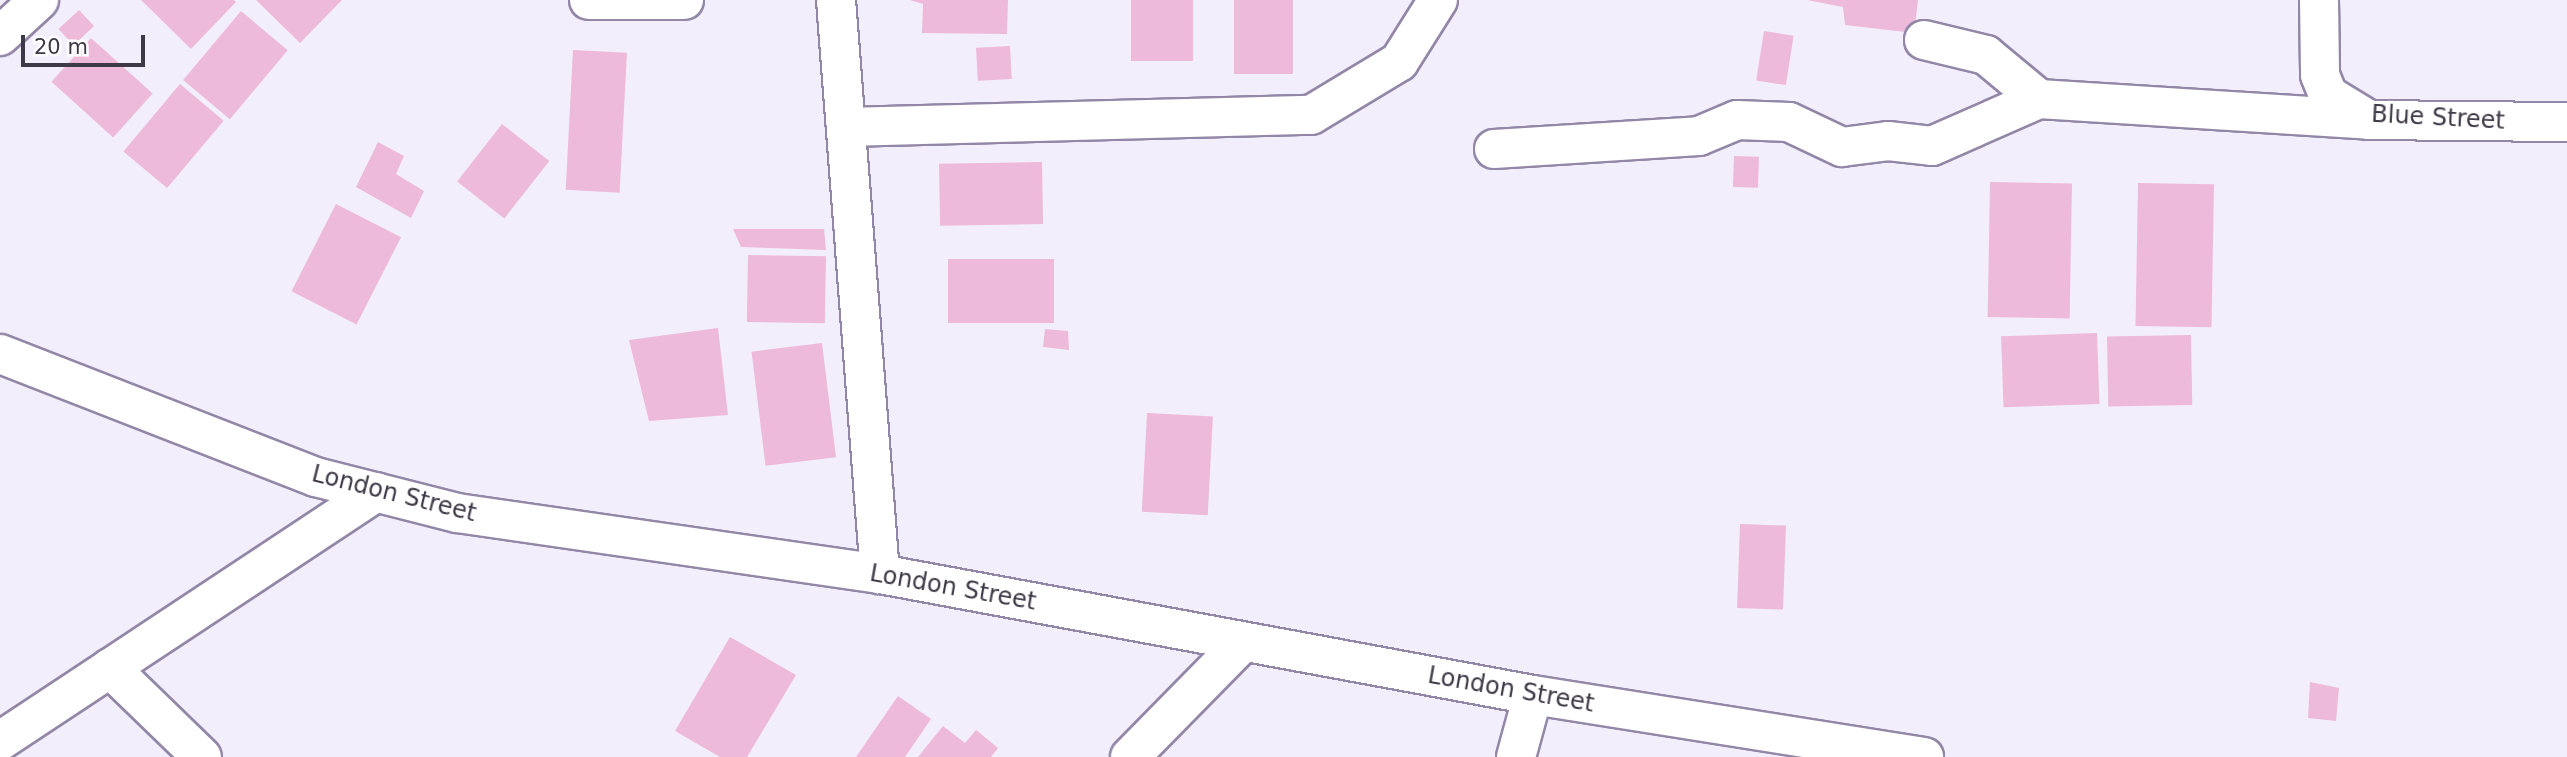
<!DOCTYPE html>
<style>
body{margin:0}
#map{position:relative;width:2567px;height:757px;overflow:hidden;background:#f3eefc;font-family:"DejaVu Sans",sans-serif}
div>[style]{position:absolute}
.building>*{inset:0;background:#edbada;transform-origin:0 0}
.roads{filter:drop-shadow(2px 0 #9387a7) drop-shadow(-2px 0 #9387a7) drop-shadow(0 2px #9387a7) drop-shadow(0 -2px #9387a7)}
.street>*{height:38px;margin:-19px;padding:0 19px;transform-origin:19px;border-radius:19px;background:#fff}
span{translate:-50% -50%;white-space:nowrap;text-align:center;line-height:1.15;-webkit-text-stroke:5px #fff;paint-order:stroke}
.street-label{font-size:24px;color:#3e3946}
.scale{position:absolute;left:21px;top:35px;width:124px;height:32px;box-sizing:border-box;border:4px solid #3e3946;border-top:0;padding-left:9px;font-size:21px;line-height:24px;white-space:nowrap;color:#3e3946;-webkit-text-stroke:5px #fff;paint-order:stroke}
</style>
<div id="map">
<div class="building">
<i style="clip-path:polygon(141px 0,234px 0,236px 2px,191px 49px)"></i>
<i style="clip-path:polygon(256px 0,342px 0,300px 43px)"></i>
<i style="clip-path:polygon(910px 0,1008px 0,1007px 34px,922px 33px,923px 4px)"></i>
<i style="left:1131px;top:0;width:62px;height:61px"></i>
<i style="left:1234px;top:0;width:59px;height:74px"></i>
<i style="clip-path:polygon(1807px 0,1918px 0,1914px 33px,1845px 25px,1843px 7px)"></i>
<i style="left:79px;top:10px;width:22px;height:28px;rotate:47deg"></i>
<i style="left:241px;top:11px;width:61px;height:90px;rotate:40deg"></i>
<i style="left:1764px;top:31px;width:30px;height:50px;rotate:9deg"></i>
<i style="left:91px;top:38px;width:83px;height:59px;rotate:42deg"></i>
<i style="left:1010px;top:46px;width:33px;height:34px;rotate:87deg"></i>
<i style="left:573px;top:50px;width:54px;height:140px;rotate:3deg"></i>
<i style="left:180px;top:84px;width:57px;height:88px;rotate:40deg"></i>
<i style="left:502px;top:124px;width:60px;height:73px;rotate:38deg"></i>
<i style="clip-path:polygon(378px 142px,404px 156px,396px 174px,424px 191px,411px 218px,356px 187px)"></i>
<i style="left:1734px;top:156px;width:25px;height:31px;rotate:2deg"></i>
<i style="left:1042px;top:162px;width:62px;height:103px;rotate:89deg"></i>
<i style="left:1990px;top:182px;width:82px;height:135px;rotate:1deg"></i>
<i style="left:2138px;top:183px;width:76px;height:143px;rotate:1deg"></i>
<i style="left:336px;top:204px;width:73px;height:98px;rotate:27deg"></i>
<i style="clip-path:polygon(733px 229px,824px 229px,826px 250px,741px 247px)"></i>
<i style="left:748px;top:255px;width:78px;height:67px;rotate:1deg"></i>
<i style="left:948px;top:259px;width:106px;height:64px"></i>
<i style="clip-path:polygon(718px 328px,728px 415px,649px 421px,629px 340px)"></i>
<i style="clip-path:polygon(1045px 329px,1068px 331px,1069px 350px,1043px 347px)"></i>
<i style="left:2097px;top:333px;width:71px;height:96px;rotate:88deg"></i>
<i style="left:2191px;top:335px;width:70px;height:84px;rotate:89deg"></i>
<i style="left:822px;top:343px;width:115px;height:71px;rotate:83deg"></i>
<i style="left:1147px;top:413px;width:66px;height:99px;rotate:3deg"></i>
<i style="left:1740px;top:524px;width:46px;height:84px;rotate:2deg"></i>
<i style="clip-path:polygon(730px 637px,796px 675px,747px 757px,720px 757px,675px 731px)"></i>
<i style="clip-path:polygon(2310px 682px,2339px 688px,2336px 721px,2308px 718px)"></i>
<i style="clip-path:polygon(898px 696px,931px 719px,905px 757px,856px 757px)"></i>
<i style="clip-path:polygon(943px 726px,965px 743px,976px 730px,998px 748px,991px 757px,918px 757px)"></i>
</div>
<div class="roads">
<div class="street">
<i style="left:589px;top:0;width:95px"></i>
<i style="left:836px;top:0;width:576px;rotate:85.62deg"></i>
<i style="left:2319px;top:0;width:75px;rotate:89.2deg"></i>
<i style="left:2320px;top:75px;width:22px;rotate:68deg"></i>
<i style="left:2328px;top:95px;width:48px;rotate:31.4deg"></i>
<i style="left:2369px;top:120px;width:198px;rotate:0.6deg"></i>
<i style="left:0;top:36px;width:53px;rotate:-42.7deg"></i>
<i style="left:1924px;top:40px;width:64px;rotate:13.6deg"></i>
<i style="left:1986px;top:55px;width:69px;rotate:39.7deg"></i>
<i style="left:846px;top:127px;width:465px;rotate:-1.5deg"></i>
<i style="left:1311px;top:115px;width:103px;rotate:-31.1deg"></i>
<i style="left:1399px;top:62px;width:73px;rotate:-57.8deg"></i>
<i style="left:1494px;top:149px;width:205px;rotate:-3.6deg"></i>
<i style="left:1699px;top:136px;width:41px;rotate:-22.8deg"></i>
<i style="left:1737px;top:120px;width:52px;rotate:2.2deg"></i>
<i style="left:1789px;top:122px;width:59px;rotate:25.3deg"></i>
<i style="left:1842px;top:147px;width:46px;rotate:-7.4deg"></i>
<i style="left:1888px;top:141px;width:44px;rotate:6.5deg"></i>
<i style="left:1932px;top:146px;width:117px;rotate:-23.7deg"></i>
<i style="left:2039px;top:99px;width:331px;rotate:3.6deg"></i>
<i style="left:0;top:354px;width:339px;rotate:21.3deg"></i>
<i style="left:316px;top:477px;width:146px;rotate:14.3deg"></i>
<i style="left:457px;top:513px;width:427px;rotate:8.2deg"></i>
<i style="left:880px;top:574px;width:664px;rotate:10.5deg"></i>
<i style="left:1533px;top:695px;width:396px;rotate:9deg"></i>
<i style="left:110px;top:668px;width:128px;rotate:44.1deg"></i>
<i style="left:0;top:741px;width:451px;rotate:-33.5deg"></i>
<i style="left:1130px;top:757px;width:161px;rotate:-45.5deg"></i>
<i style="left:1516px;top:757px;width:64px;rotate:-74.7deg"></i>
</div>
</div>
<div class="street-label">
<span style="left:2438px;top:118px;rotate:3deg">Blue Street</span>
<span style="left:394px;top:494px;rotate:14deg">London Street</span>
<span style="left:953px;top:588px;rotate:10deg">London Street</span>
<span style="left:1511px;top:690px;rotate:10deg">London Street</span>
</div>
<div class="scale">20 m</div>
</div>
